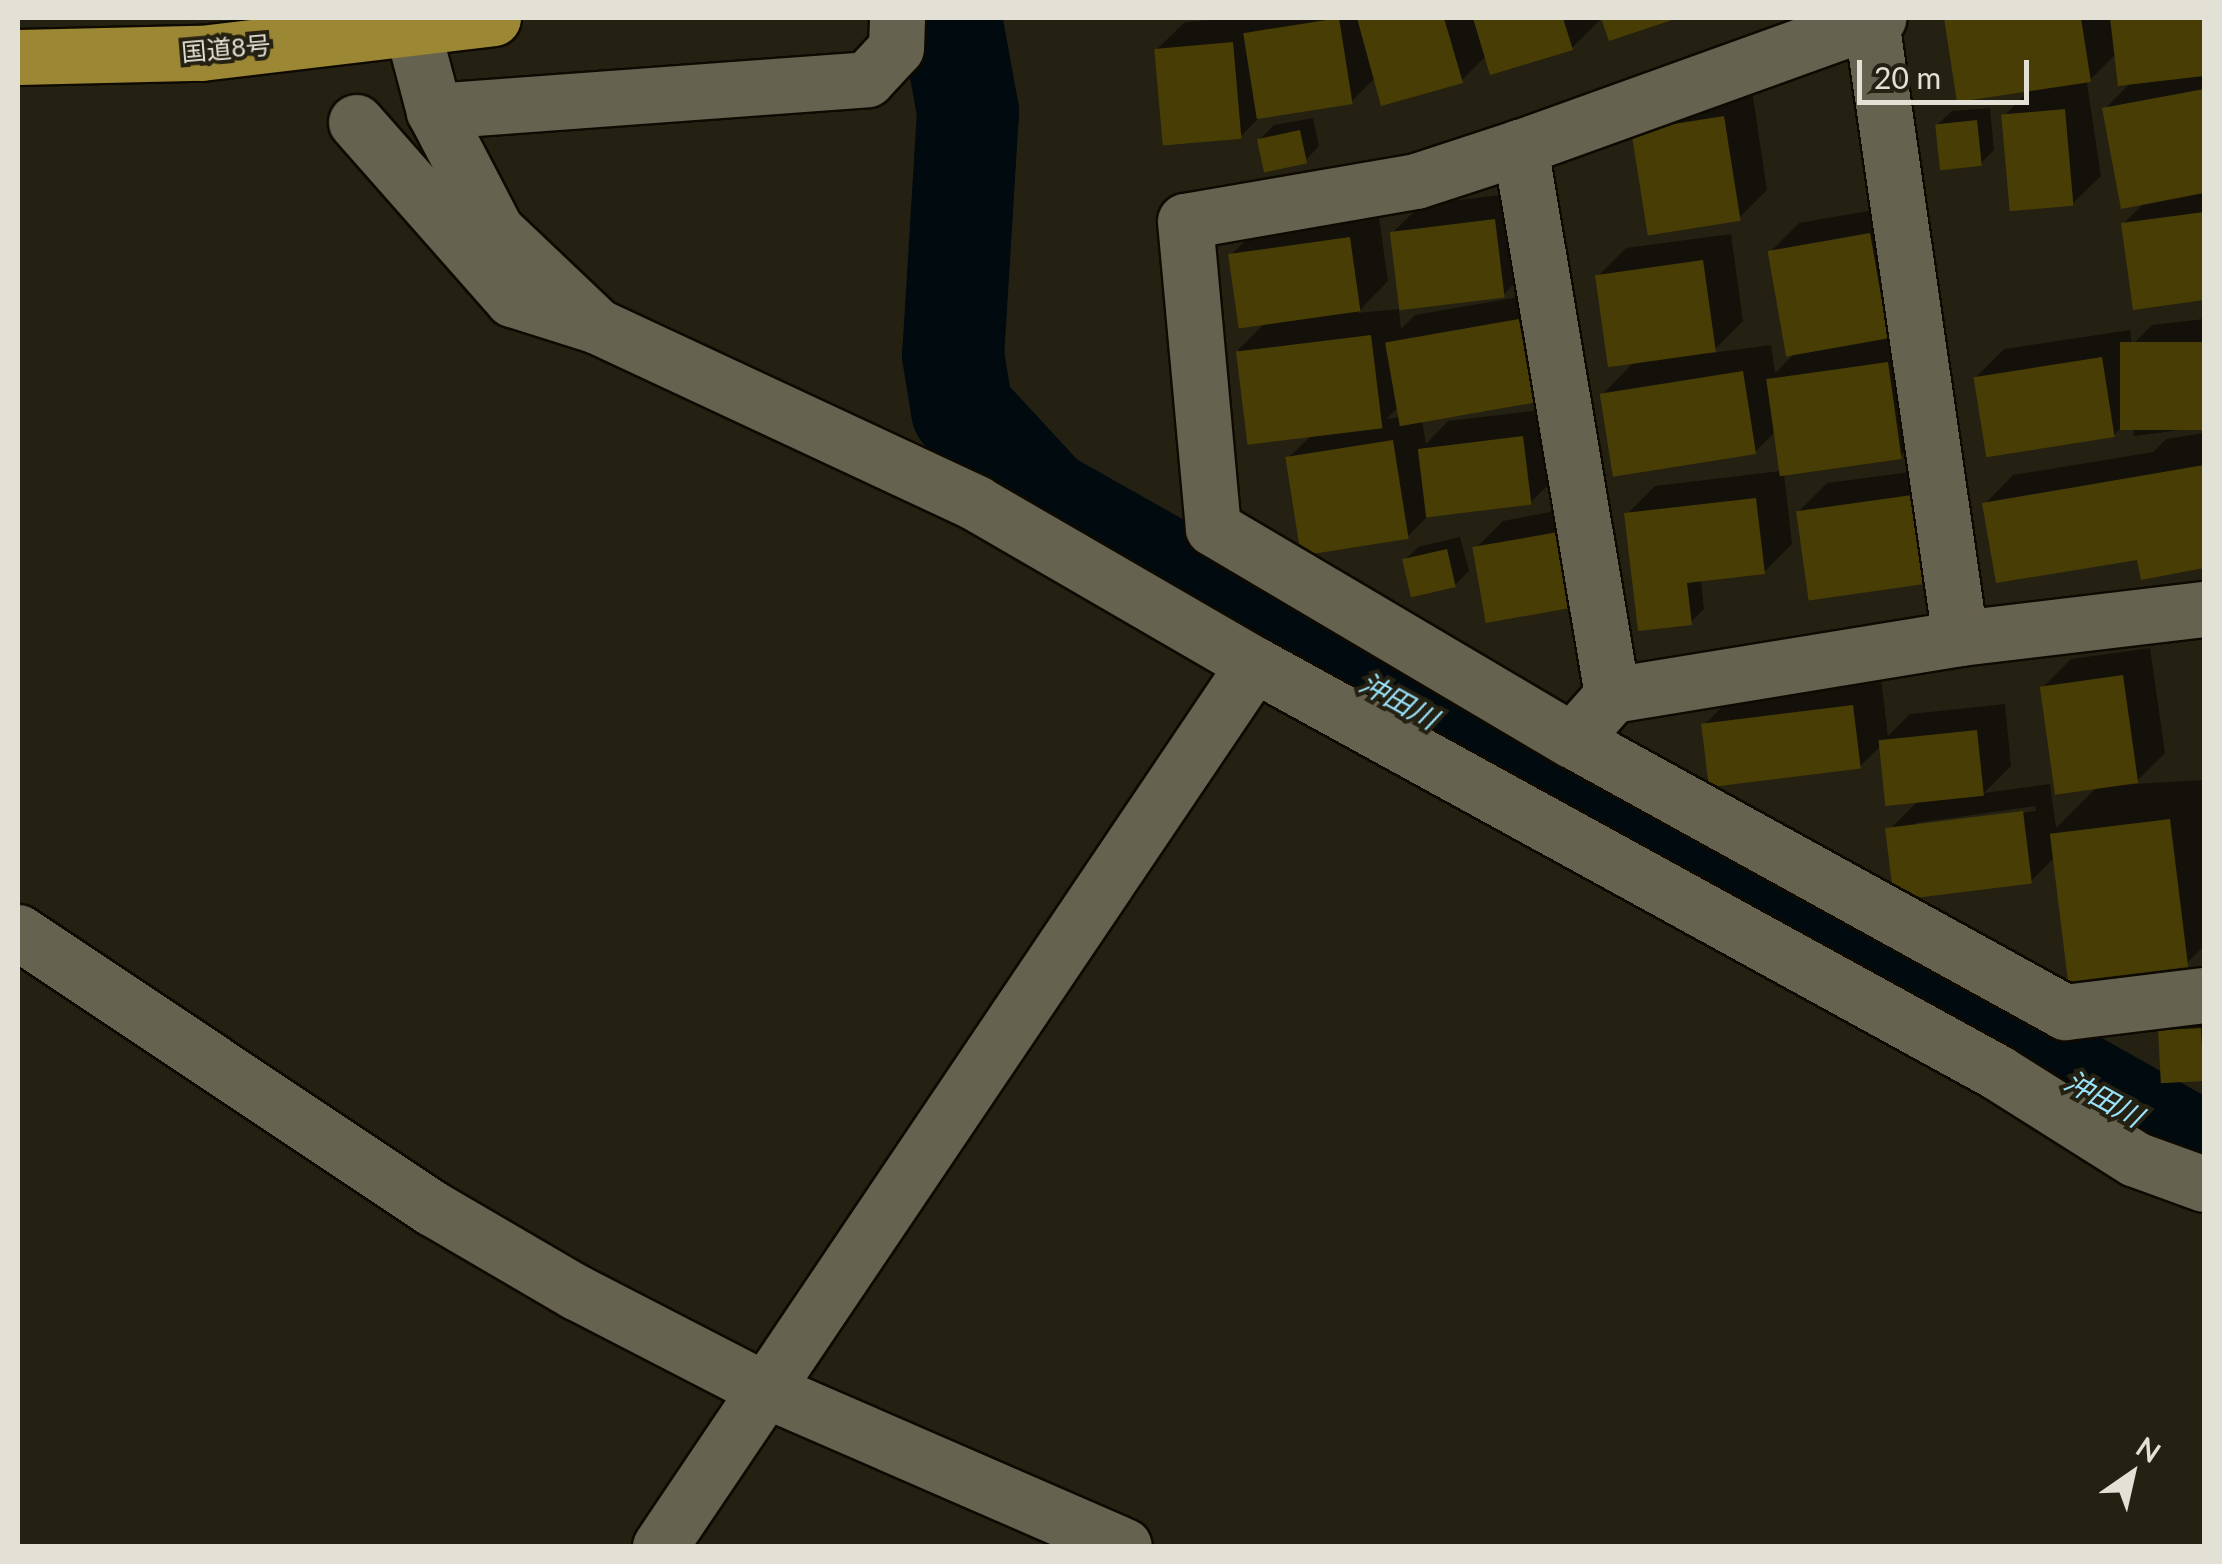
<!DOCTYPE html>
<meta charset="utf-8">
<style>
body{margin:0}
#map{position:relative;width:2222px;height:1564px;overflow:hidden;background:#252112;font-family:Lato,"Noto Sans JP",sans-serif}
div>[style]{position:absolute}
.shadow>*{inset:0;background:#0007}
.river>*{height:102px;margin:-51px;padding:0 51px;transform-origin:51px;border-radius:51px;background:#000a0f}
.building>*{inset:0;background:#493d06;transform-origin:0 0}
.roads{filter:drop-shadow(2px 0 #0e0a01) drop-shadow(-2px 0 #0e0a01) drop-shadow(0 2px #0e0a01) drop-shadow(0 -2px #0e0a01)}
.street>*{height:55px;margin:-27.5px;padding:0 27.5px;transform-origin:27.5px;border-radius:27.5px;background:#666250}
.highway>*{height:55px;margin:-27.5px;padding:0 27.5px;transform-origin:27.5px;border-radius:27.5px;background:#9c8734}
span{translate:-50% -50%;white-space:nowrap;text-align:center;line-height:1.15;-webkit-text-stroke:8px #252112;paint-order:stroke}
.street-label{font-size:25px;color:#e3e0d6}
.water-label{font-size:28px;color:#9ae3fc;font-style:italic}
.frame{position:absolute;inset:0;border:20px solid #e3e0d6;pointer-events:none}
.north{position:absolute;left:2082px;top:1424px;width:100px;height:100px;-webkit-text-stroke:8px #252112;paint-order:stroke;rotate:34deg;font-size:28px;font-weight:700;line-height:40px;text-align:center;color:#e3e0d6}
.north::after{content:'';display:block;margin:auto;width:35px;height:45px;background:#e3e0d6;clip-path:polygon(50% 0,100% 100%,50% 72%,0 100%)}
.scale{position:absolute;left:1857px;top:60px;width:172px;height:45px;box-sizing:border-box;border:5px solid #e3e0d6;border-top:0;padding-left:12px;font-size:30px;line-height:35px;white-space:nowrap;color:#e3e0d6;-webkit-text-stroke:8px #252112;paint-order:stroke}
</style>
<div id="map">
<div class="shadow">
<i style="clip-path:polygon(1234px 18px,1260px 19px,1602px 18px,1572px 48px,1487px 55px,1461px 81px,1376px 77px,1351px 102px,1261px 116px,1240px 137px,1156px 50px,1185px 22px)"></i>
<i style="clip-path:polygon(1947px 18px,2204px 18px,2204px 298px,2135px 307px,2123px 224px,2146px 201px,2105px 109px,2131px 82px,2116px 54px,2087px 83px,2101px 176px,2072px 204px,2004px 116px,2032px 88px,1960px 99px)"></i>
<i style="clip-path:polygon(1752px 90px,1767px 190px,1739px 218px,1634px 130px)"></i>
<i style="clip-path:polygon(1990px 108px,1994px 150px,1980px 164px,1938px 124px,1952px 111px)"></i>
<i style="clip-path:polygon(1313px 118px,1319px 146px,1306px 160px,1260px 139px,1274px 125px)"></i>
<i style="clip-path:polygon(1522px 192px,1532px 266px,1504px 294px,1392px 233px,1421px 205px)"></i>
<i style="clip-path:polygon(1897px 206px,1915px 307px,1883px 339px,1915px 335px,1929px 428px,1900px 456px,1784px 473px,1792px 544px,1764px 572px,1701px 579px,1704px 609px,1690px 623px,1627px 514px,1655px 486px,1781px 471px,1776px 431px,1755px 452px,1603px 394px,1636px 360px,1598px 276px,1626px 248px,1731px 234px,1743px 321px,1711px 353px,1771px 345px,1775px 373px,1797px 351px,1770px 252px,1799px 223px)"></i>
<i style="clip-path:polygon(evenodd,1378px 210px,1388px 281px,1357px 313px,1399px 309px,1401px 329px,1415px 315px,1547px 292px,1561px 373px,1532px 401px,1422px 420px,1426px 444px,1448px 421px,1550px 409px,1558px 475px,1530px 503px,1429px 515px,1408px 536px,1287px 459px,1315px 432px,1238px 350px,1266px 322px,1231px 255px,1259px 227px,1378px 210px,1399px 407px,1400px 417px,1386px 419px,1399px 407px)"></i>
<i style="clip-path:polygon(2204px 319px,2204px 427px,2134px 436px,2132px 417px,2114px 435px,1976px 377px,2004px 349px,2130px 330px,2132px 345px,2152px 325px)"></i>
<i style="clip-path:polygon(2204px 433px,2204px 565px,2143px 577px,2139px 554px,1985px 504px,2013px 475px,2153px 452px,2166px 439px)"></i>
<i style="clip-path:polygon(1940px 468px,1952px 554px,1799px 511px,1827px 483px)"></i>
<i style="clip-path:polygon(1586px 505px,1571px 606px,1475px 549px,1503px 521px)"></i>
<i style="clip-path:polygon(1460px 537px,1469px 571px,1455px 585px,1404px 561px,1418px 547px)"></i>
<i style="clip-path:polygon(2150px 648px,2165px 753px,2137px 781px,2043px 687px,2071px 659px)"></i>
<i style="clip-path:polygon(evenodd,1881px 679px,1888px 736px,1910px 714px,2005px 704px,2011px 766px,1984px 793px,2050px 784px,2056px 828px,2098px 786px,2204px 780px,2204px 946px,2185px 965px,2055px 857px,2031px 881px,1888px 831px,1918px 801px,1882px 745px,1860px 766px,1704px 725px,1732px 697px,1881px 679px,2035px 806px,2036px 811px,1916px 828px,1916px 823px,2035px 806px)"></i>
<i style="clip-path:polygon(2204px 1016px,2204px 1078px,2165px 1081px,2161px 1032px,2175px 1019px)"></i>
</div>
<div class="river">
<i style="left:951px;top:18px;width:96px;rotate:79.7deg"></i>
<i style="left:968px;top:112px;width:243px;rotate:93.5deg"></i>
<i style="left:953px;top:355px;width:56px;rotate:80.7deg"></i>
<i style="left:962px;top:410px;width:122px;rotate:47.3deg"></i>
<i style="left:1045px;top:500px;width:1331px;rotate:29.44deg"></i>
</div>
<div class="building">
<i style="left:1339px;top:18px;width:87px;height:97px;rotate:81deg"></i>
<i style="clip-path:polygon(1357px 18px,1444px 18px,1463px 83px,1381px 106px)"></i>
<i style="clip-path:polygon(1473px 18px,1563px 18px,1573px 50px,1490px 75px)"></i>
<i style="clip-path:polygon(1601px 18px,1678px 18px,1609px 41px)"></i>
<i style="clip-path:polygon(1944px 18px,2081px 18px,2091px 82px,1957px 102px)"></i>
<i style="clip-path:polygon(2110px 18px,2204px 18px,2204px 76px,2118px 86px)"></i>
<i style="left:1233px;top:42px;width:97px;height:79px;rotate:85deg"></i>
<i style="clip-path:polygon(2204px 89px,2204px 193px,2121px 209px,2102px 108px)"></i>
<i style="left:2065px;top:109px;width:97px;height:64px;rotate:85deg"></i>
<i style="left:1724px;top:116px;width:106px;height:94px;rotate:81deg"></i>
<i style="left:1977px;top:120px;width:46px;height:42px;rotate:84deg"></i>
<i style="left:1300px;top:130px;width:34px;height:44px;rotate:78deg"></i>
<i style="clip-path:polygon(2204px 212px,2204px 300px,2133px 310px,2121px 223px)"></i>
<i style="left:1495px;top:219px;width:79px;height:106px;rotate:83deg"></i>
<i style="left:1870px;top:233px;width:107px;height:104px;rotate:80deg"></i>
<i style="left:1350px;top:237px;width:75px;height:123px;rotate:82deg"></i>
<i style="left:1703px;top:260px;width:93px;height:109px;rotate:82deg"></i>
<i style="left:1519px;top:319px;width:85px;height:136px;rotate:80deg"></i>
<i style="left:1371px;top:335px;width:94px;height:136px;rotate:83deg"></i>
<i style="left:2204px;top:342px;width:88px;height:84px;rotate:90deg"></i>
<i style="left:2102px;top:357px;width:81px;height:130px;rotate:81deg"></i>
<i style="left:1888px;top:362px;width:98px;height:123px;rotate:82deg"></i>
<i style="left:1743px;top:371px;width:84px;height:145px;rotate:81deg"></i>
<i style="left:1523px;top:436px;width:69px;height:106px;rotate:83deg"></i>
<i style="left:1393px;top:440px;width:100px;height:109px;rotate:81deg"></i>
<i style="clip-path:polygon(2204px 465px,2204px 568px,2141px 580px,2137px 560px,1996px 583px,1982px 503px)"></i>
<i style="left:1912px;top:495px;width:90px;height:117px;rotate:82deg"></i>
<i style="clip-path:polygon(1756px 498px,1765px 574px,1687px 583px,1692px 625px,1638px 631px,1624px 513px)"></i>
<i style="left:1558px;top:532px;width:77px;height:87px;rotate:80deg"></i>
<i style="left:1447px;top:549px;width:39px;height:46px;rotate:77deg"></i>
<i style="left:2123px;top:675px;width:109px;height:84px;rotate:82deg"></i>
<i style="left:1853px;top:705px;width:64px;height:153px;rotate:83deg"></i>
<i style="left:1977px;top:730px;width:66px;height:99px;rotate:84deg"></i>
<i style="left:2023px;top:811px;width:73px;height:139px;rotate:83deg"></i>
<i style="left:2170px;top:819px;width:149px;height:121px;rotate:83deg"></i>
<i style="left:2201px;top:1028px;width:53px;height:43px;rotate:87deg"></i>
</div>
<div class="roads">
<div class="street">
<i style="left:1871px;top:20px;width:624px;rotate:81.81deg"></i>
<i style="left:1960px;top:638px;width:246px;rotate:-6.8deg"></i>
<i style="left:412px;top:28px;width:86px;rotate:75.2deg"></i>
<i style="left:434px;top:111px;width:434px;rotate:-4.2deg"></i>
<i style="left:867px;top:79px;width:42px;rotate:-46.9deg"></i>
<i style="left:896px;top:48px;width:30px;rotate:-88deg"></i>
<i style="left:356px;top:122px;width:236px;rotate:48.6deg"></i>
<i style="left:512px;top:299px;width:89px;rotate:17.6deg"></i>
<i style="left:597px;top:326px;width:139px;rotate:-136.5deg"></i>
<i style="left:496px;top:230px;width:134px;rotate:-117.5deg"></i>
<i style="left:1520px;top:147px;width:109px;rotate:161.9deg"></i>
<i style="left:1416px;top:181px;width:234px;rotate:170.2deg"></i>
<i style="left:1185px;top:221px;width:308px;rotate:84.8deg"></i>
<i style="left:1213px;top:528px;width:417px;rotate:30.6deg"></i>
<i style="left:597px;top:326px;width:418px;rotate:25deg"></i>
<i style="left:976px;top:503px;width:321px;rotate:30.1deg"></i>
<i style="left:1960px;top:638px;width:353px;rotate:170.7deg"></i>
<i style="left:1612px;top:695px;width:60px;rotate:131.6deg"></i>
<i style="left:1572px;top:740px;width:563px;rotate:28.89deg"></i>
<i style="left:2065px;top:1012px;width:140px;rotate:-7deg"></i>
<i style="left:1612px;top:695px;width:556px;rotate:-99.53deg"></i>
<i style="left:1520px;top:147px;width:381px;rotate:-19.8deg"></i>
<i style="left:18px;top:932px;width:498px;rotate:33.7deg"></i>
<i style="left:432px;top:1208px;width:167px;rotate:30.3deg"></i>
<i style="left:576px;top:1292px;width:216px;rotate:27.3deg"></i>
<i style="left:768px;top:1391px;width:388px;rotate:23.5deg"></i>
<i style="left:660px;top:1546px;width:1063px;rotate:-56.04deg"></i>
<i style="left:1254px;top:664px;width:848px;rotate:28.77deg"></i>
<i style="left:1997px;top:1072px;width:163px;rotate:32.2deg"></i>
<i style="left:2135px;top:1159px;width:73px;rotate:19.9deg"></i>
</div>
<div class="highway">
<i style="left:18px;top:57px;width:183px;rotate:-1.3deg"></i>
<i style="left:201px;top:53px;width:294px;rotate:-6.8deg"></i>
</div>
</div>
<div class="street-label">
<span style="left:226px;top:48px;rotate:-5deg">国道8号</span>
</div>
<div class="water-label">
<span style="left:1399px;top:700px;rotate:29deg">沖田川</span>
<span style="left:2104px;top:1098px;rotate:29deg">沖田川</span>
</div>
<div class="frame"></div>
<div class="north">N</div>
<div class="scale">20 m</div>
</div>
